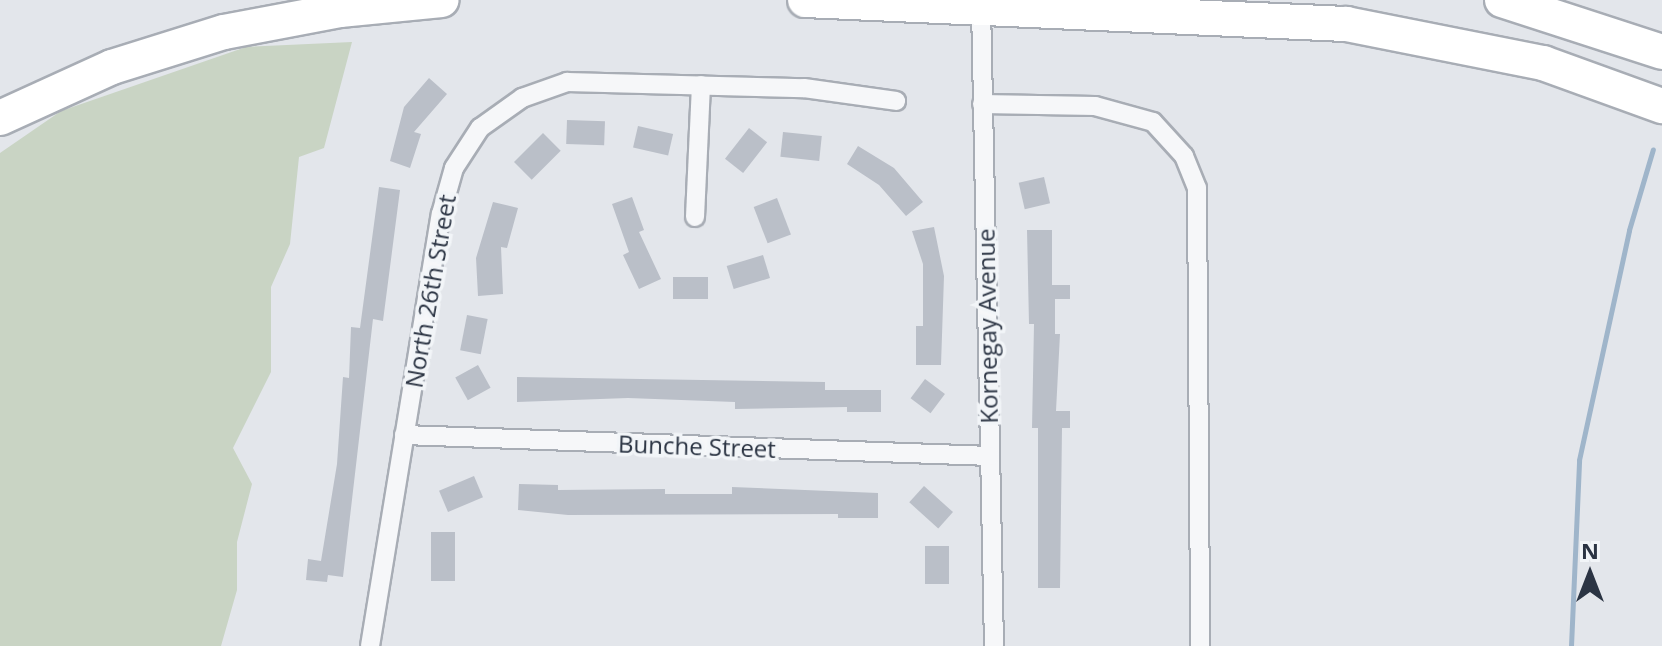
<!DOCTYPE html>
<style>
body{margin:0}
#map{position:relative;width:1662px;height:646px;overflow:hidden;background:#e3e6eb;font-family:"Open Sans",sans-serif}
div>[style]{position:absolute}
.green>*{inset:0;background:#c9d4c4}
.stream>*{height:5px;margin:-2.5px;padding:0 2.5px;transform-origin:2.5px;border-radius:2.5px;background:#9fb5ca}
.building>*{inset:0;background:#babfc8;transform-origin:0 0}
.roads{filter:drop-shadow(2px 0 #a8adb5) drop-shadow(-2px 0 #a8adb5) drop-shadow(0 2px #a8adb5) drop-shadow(0 -2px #a8adb5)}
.minor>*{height:18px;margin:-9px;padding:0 9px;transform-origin:9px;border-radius:9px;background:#f6f7f9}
.motorway>*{height:34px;margin:-17px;padding:0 17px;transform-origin:17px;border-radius:17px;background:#fff}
span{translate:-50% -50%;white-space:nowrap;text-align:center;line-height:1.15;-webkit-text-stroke:7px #f2f5f8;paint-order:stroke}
.street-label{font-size:24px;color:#2b3443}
.north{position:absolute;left:1550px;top:534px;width:80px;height:80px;-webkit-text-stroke:6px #f2f5f8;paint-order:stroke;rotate:0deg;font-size:22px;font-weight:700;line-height:32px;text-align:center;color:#2b3443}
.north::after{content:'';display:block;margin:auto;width:28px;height:36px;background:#2b3443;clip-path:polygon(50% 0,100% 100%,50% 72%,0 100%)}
</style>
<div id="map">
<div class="green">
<i style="clip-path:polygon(352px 42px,324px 148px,299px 157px,290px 244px,271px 287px,271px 372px,233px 448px,252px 484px,237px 542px,237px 590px,221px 646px,0 646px,0 153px,61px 111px,246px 47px)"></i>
</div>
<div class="stream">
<i style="left:1571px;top:646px;width:186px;rotate:-87.5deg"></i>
<i style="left:1579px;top:460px;width:235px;rotate:-77.7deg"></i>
<i style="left:1629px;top:230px;width:84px;rotate:-73.5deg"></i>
</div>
<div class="building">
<i style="clip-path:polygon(429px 78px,447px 94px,414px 132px,421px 134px,410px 168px,390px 161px,404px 107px)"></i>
<i style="left:567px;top:120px;width:38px;height:24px;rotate:2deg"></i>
<i style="left:638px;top:126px;width:36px;height:22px;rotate:13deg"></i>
<i style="left:749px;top:128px;width:23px;height:39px;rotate:38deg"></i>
<i style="left:783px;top:132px;width:39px;height:25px;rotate:6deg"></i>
<i style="left:543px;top:133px;width:25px;height:41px;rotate:45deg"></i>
<i style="clip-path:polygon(858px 146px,894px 168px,923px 202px,906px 216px,879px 185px,847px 164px)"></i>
<i style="left:1044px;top:177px;width:27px;height:26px;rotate:77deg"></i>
<i style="clip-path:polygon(379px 187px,400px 190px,383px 321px,373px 319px,343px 577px,328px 575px,327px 582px,306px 580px,308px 559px,321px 561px,337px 464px,343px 377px,349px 378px,351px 327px,360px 328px)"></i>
<i style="clip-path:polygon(632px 197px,644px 230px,639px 232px,661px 279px,639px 289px,623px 255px,629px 252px,612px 204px)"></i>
<i style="left:777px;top:198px;width:39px;height:25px;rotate:69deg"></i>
<i style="clip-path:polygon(493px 202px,518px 208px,507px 248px,501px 247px,503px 294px,478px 296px,476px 258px)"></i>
<i style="clip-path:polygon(934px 227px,944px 276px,941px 365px,916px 365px,916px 326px,923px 326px,923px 264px,912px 231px)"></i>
<i style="clip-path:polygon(1027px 230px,1052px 230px,1052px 285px,1070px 285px,1070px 299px,1055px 299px,1055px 334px,1060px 334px,1056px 411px,1070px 411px,1070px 428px,1062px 428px,1060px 588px,1038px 588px,1038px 428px,1032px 428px,1034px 324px,1029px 324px)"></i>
<i style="left:763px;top:255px;width:24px;height:38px;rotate:73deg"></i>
<i style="left:673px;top:277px;width:35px;height:22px"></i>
<i style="left:467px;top:315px;width:21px;height:36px;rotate:11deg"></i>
<i style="left:478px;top:365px;width:26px;height:26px;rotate:61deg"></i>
<i style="clip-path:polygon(517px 377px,825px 382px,825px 390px,881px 390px,881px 412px,847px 412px,847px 407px,735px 409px,735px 402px,628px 398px,517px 402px)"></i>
<i style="left:925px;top:379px;width:25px;height:24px;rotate:37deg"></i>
<i style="left:474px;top:476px;width:23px;height:38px;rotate:67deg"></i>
<i style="clip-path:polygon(519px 484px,558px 485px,558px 490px,665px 489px,665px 494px,732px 494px,732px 487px,878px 493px,878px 518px,838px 518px,838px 514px,568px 515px,518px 510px)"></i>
<i style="left:924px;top:486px;width:39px;height:22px;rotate:42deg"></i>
<i style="left:431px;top:532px;width:24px;height:49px"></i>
<i style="left:925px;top:546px;width:24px;height:38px"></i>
</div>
<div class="roads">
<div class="minor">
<i style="left:981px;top:5px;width:641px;rotate:88.84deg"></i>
<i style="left:982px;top:104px;width:113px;rotate:1deg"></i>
<i style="left:1095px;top:106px;width:60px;rotate:15.4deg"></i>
<i style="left:1153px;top:122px;width:46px;rotate:47.6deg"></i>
<i style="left:1184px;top:156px;width:35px;rotate:68deg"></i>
<i style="left:1197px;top:188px;width:458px;rotate:89.6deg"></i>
<i style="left:695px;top:217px;width:132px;rotate:-87.4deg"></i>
<i style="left:404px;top:435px;width:586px;rotate:2.05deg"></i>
<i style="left:370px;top:646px;width:438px;rotate:-80.7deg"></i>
<i style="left:441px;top:214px;width:48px;rotate:-74.2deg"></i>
<i style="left:454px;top:168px;width:48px;rotate:-57deg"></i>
<i style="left:480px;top:128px;width:52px;rotate:-35.5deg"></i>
<i style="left:522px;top:98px;width:48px;rotate:-19.6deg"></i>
<i style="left:567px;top:82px;width:237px;rotate:1.5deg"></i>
<i style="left:804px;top:88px;width:93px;rotate:8deg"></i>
</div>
<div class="motorway">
<i style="left:805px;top:0;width:542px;rotate:2.54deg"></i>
<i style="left:1346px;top:24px;width:201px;rotate:11.2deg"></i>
<i style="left:1543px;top:63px;width:127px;rotate:19.9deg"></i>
<i style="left:1502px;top:0;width:168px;rotate:18deg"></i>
<i style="left:0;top:118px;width:123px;rotate:-24.5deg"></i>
<i style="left:112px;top:67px;width:117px;rotate:-17.4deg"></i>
<i style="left:224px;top:32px;width:118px;rotate:-10.7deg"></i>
<i style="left:340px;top:10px;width:102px;rotate:-5.6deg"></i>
</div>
</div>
<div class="street-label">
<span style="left:430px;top:291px;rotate:-80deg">North 26th Street</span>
<span style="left:987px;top:326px;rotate:-91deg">Kornegay Avenue</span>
<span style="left:697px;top:446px;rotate:2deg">Bunche Street</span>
</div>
<div class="north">N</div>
</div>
